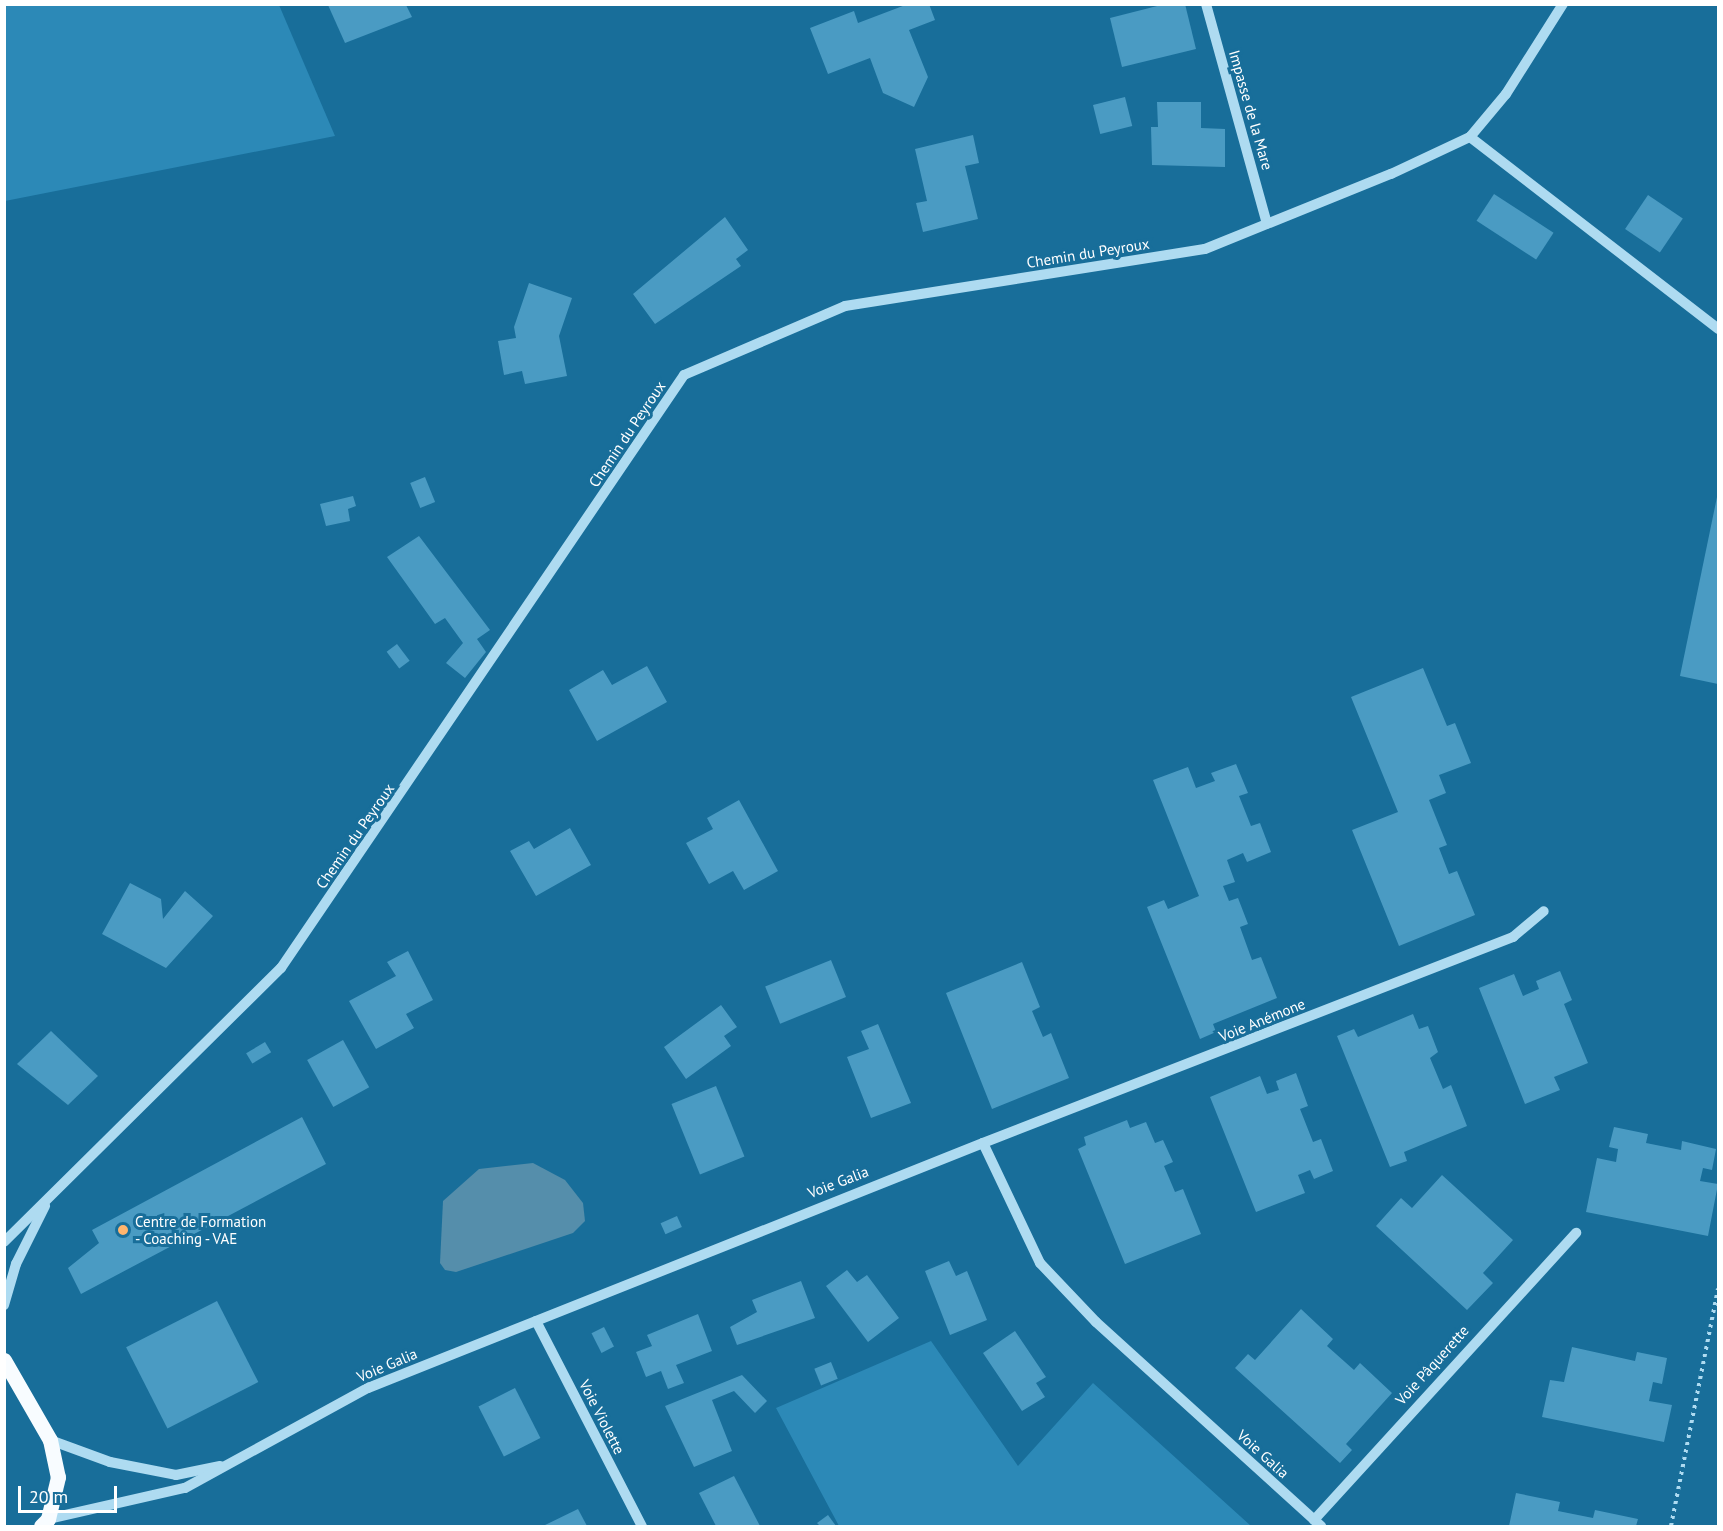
<!DOCTYPE html>
<meta charset="utf-8">
<style>
body{margin:0}
#map{position:relative;width:1723px;height:1531px;overflow:hidden;background:#186e9a;font-family:"PT Sans",sans-serif}
div>[style]{position:absolute}
.green>*{inset:0;background:#2c89b7}
.water>*{inset:0;background:#558eab}
.building>*{inset:0;background:#4a9bc3;transform-origin:0 0}
.path>*{height:4px;margin-top:-2px;transform-origin:0;background:repeating-linear-gradient(90deg,#aedbf1 0 3px,transparent 0 7.5px)}
.minor>*{height:10px;margin:-5px;padding:0 5px;transform-origin:5px;border-radius:5px;background:#aedbf1}
.major>*{height:15px;margin:-7.5px;padding:0 7.5px;transform-origin:7.5px;border-radius:7.5px;background:#f8fcff}
.dots>*{width:16px;height:16px;translate:-50% -50%;box-sizing:border-box;border:3px solid #186e9a;border-radius:50%}
span{translate:-50% -50%;white-space:nowrap;text-align:center;line-height:1.15;-webkit-text-stroke:6px #186e9a;paint-order:stroke}
.street-label{font-size:15px;color:#fff}
.poi-label{font-size:15px;color:#fff}
.left{translate:0 -50%;text-align:left}
.frame{position:absolute;inset:0;border:6px solid #fff;pointer-events:none}
.scale{position:absolute;left:18px;top:1486px;width:99px;height:27px;box-sizing:border-box;border:3px solid #fff;border-top:0;padding-left:8px;font-size:18px;line-height:21px;white-space:nowrap;color:#fff;-webkit-text-stroke:4px #186e9a;paint-order:stroke}
</style>
<div id="map">
<div class="green">
<i style="clip-path:polygon(5px 4px,279px 5px,335px 136px,5px 201px)"></i>
<i style="clip-path:polygon(931px 1341px,1018px 1466px,1093px 1383px,1251px 1526px,839px 1526px,776px 1408px)"></i>
</div>
<div class="water">
<i style="clip-path:polygon(533px 1163px,565px 1180px,583px 1203px,585px 1221px,573px 1233px,456px 1272px,445px 1270px,440px 1263px,443px 1201px,479px 1169px)"></i>
</div>
<div class="building">
<i style="clip-path:polygon(908px 4px,929px 4px,935px 20px,909px 30px,928px 77px,914px 107px,883px 93px,870px 58px,828px 74px,810px 28px,854px 11px,858px 23px)"></i>
<i style="clip-path:polygon(1165px 4px,1185px 4px,1196px 49px,1122px 67px,1110px 18px)"></i>
<i style="clip-path:polygon(328px 5px,406px 5px,412px 17px,345px 43px)"></i>
<i style="left:1125px;top:97px;width:30px;height:33px;rotate:76deg"></i>
<i style="clip-path:polygon(1157px 102px,1201px 102px,1201px 128px,1225px 129px,1225px 167px,1152px 165px,1151px 127px,1158px 127px)"></i>
<i style="clip-path:polygon(973px 135px,979px 163px,965px 166px,978px 219px,923px 232px,916px 203px,927px 201px,915px 149px)"></i>
<i style="left:1494px;top:194px;width:71px;height:32px;rotate:33deg"></i>
<i style="left:1648px;top:195px;width:42px;height:41px;rotate:34deg"></i>
<i style="clip-path:polygon(725px 217px,748px 250px,736px 259px,741px 266px,655px 324px,633px 294px)"></i>
<i style="clip-path:polygon(529px 283px,572px 298px,559px 336px,567px 376px,525px 384px,522px 371px,504px 375px,498px 341px,516px 338px,514px 327px)"></i>
<i style="left:425px;top:477px;width:27px;height:16px;rotate:68deg"></i>
<i style="clip-path:polygon(353px 496px,356px 506px,348px 509px,350px 521px,326px 526px,320px 504px)"></i>
<i style="clip-path:polygon(1717px 497px,1718px 497px,1718px 684px,1680px 676px)"></i>
<i style="clip-path:polygon(419px 536px,490px 630px,477px 639px,486px 652px,465px 678px,446px 663px,463px 643px,445px 618px,435px 624px,387px 557px)"></i>
<i style="left:397px;top:644px;width:21px;height:13px;rotate:53deg"></i>
<i style="clip-path:polygon(647px 666px,667px 702px,597px 741px,569px 690px,603px 670px,612px 685px)"></i>
<i style="clip-path:polygon(1423px 668px,1447px 726px,1455px 723px,1471px 763px,1439px 775px,1446px 793px,1429px 800px,1447px 845px,1439px 848px,1449px 874px,1457px 871px,1475px 915px,1399px 946px,1352px 830px,1398px 812px,1351px 697px)"></i>
<i style="clip-path:polygon(1236px 764px,1248px 793px,1239px 796px,1251px 826px,1260px 823px,1271px 852px,1247px 862px,1243px 853px,1227px 860px,1235px 882px,1223px 886px,1229px 901px,1238px 898px,1248px 924px,1240px 927px,1252px 960px,1261px 957px,1277px 998px,1213px 1024px,1216px 1032px,1200px 1039px,1147px 907px,1164px 900px,1168px 909px,1199px 896px,1153px 780px,1188px 767px,1196px 788px,1215px 781px,1211px 773px)"></i>
<i style="clip-path:polygon(739px 800px,778px 871px,744px 890px,733px 871px,709px 884px,686px 843px,713px 829px,707px 818px)"></i>
<i style="clip-path:polygon(570px 828px,591px 865px,536px 896px,510px 851px,529px 841px,534px 849px)"></i>
<i style="clip-path:polygon(130px 883px,161px 899px,163px 919px,185px 891px,213px 916px,166px 968px,102px 934px)"></i>
<i style="clip-path:polygon(408px 951px,433px 1000px,406px 1014px,414px 1028px,376px 1049px,349px 1001px,396px 976px,387px 962px)"></i>
<i style="left:831px;top:960px;width:40px;height:71px;rotate:68deg"></i>
<i style="clip-path:polygon(1022px 962px,1040px 1007px,1032px 1011px,1043px 1037px,1051px 1033px,1069px 1078px,992px 1109px,946px 993px)"></i>
<i style="clip-path:polygon(1560px 971px,1572px 1000px,1564px 1004px,1588px 1063px,1554px 1077px,1560px 1090px,1525px 1104px,1479px 988px,1514px 974px,1523px 996px,1539px 989px,1536px 981px)"></i>
<i style="clip-path:polygon(721px 1005px,737px 1027px,724px 1036px,731px 1046px,686px 1079px,664px 1047px)"></i>
<i style="clip-path:polygon(1413px 1014px,1419px 1029px,1428px 1026px,1438px 1052px,1430px 1058px,1443px 1089px,1451px 1085px,1467px 1126px,1404px 1152px,1407px 1161px,1390px 1167px,1337px 1036px,1354px 1029px,1358px 1037px)"></i>
<i style="clip-path:polygon(878px 1024px,911px 1103px,871px 1118px,847px 1057px,869px 1049px,861px 1031px)"></i>
<i style="clip-path:polygon(51px 1031px,98px 1076px,68px 1105px,17px 1064px)"></i>
<i style="left:343px;top:1040px;width:54px;height:41px;rotate:61deg"></i>
<i style="left:265px;top:1042px;width:12px;height:22px;rotate:59deg"></i>
<i style="clip-path:polygon(1296px 1073px,1308px 1106px,1300px 1109px,1313px 1142px,1321px 1139px,1333px 1171px,1314px 1179px,1310px 1170px,1298px 1175px,1305px 1193px,1256px 1212px,1210px 1097px,1260px 1076px,1267px 1094px,1279px 1090px,1276px 1081px)"></i>
<i style="left:716px;top:1086px;width:76px;height:48px;rotate:68deg"></i>
<i style="clip-path:polygon(302px 1117px,326px 1164px,81px 1294px,68px 1268px,99px 1243px,92px 1230px)"></i>
<i style="clip-path:polygon(1127px 1120px,1130px 1128px,1146px 1122px,1155px 1143px,1163px 1140px,1173px 1162px,1164px 1166px,1175px 1192px,1183px 1189px,1201px 1234px,1125px 1264px,1078px 1149px,1086px 1145px,1084px 1137px)"></i>
<i style="clip-path:polygon(1614px 1127px,1648px 1134px,1646px 1143px,1681px 1150px,1682px 1141px,1716px 1149px,1712px 1170px,1703px 1168px,1700px 1181px,1718px 1184px,1708px 1236px,1586px 1212px,1597px 1158px,1616px 1162px,1618px 1149px,1609px 1147px)"></i>
<i style="clip-path:polygon(1442px 1175px,1513px 1240px,1483px 1273px,1493px 1283px,1467px 1310px,1376px 1226px,1401px 1198px,1412px 1208px)"></i>
<i style="left:677px;top:1216px;width:12px;height:18px;rotate:66deg"></i>
<i style="clip-path:polygon(949px 1261px,956px 1276px,967px 1271px,987px 1320px,950px 1335px,925px 1271px)"></i>
<i style="clip-path:polygon(847px 1270px,857px 1282px,867px 1275px,899px 1318px,868px 1342px,826px 1286px)"></i>
<i style="clip-path:polygon(801px 1281px,815px 1318px,737px 1345px,730px 1327px,757px 1312px,752px 1300px)"></i>
<i style="left:217px;top:1301px;width:91px;height:102px;rotate:63deg"></i>
<i style="clip-path:polygon(1301px 1309px,1333px 1339px,1327px 1346px,1354px 1370px,1360px 1363px,1392px 1393px,1346px 1444px,1352px 1450px,1340px 1463px,1235px 1368px,1248px 1354px,1255px 1360px)"></i>
<i style="clip-path:polygon(698px 1314px,712px 1351px,676px 1365px,684px 1383px,668px 1389px,661px 1371px,646px 1377px,636px 1352px,652px 1346px,647px 1335px)"></i>
<i style="left:604px;top:1327px;width:22px;height:14px;rotate:63deg"></i>
<i style="clip-path:polygon(1015px 1331px,1046px 1377px,1036px 1383px,1045px 1397px,1022px 1411px,983px 1353px)"></i>
<i style="clip-path:polygon(1572px 1347px,1635px 1361px,1637px 1352px,1667px 1358px,1662px 1384px,1653px 1382px,1649px 1401px,1672px 1405px,1664px 1442px,1542px 1417px,1550px 1380px,1564px 1382px)"></i>
<i style="left:831px;top:1362px;width:18px;height:18px;rotate:68deg"></i>
<i style="clip-path:polygon(742px 1375px,767px 1401px,755px 1413px,734px 1391px,712px 1400px,732px 1451px,694px 1467px,665px 1406px)"></i>
<i style="left:515px;top:1388px;width:56px;height:41px;rotate:63deg"></i>
<i style="clip-path:polygon(734px 1476px,760px 1526px,716px 1526px,699px 1493px)"></i>
<i style="clip-path:polygon(1516px 1493px,1560px 1502px,1558px 1511px,1593px 1518px,1595px 1510px,1638px 1519px,1636px 1526px,1509px 1526px)"></i>
<i style="clip-path:polygon(578px 1509px,587px 1526px,543px 1526px)"></i>
<i style="clip-path:polygon(828px 1515px,836px 1526px,820px 1526px,817px 1523px)"></i>
</div>
<div class="path">
<i style="left:1671px;top:1526px;width:242px;rotate:-78.8deg"></i>
</div>
<div class="minor">
<i style="left:1206px;top:4px;width:228px;rotate:74.5deg"></i>
<i style="left:1470px;top:137px;width:314px;rotate:37.7deg"></i>
<i style="left:983px;top:1143px;width:569px;rotate:-21.24deg"></i>
<i style="left:1513px;top:937px;width:40px;rotate:-40deg"></i>
<i style="left:4px;top:1242px;width:390px;rotate:-44.7deg"></i>
<i style="left:281px;top:968px;width:717px;rotate:-55.8deg"></i>
<i style="left:684px;top:375px;width:175px;rotate:-23.2deg"></i>
<i style="left:845px;top:306px;width:364px;rotate:-9deg"></i>
<i style="left:1205px;top:249px;width:201px;rotate:-22deg"></i>
<i style="left:1391px;top:174px;width:87px;rotate:-25.1deg"></i>
<i style="left:1470px;top:137px;width:56px;rotate:-50.1deg"></i>
<i style="left:1506px;top:94px;width:107px;rotate:-57.7deg"></i>
<i style="left:4px;top:1305px;width:43px;rotate:-73.7deg"></i>
<i style="left:16px;top:1264px;width:65px;rotate:-63.4deg"></i>
<i style="left:536px;top:1321px;width:231px;rotate:62.7deg"></i>
<i style="left:50px;top:1440px;width:64px;rotate:20.1deg"></i>
<i style="left:110px;top:1462px;width:67px;rotate:11.1deg"></i>
<i style="left:176px;top:1475px;width:45px;rotate:-11.6deg"></i>
<i style="left:48px;top:1519px;width:140px;rotate:-12.8deg"></i>
<i style="left:185px;top:1488px;width:209px;rotate:-28.7deg"></i>
<i style="left:368px;top:1388px;width:662px;rotate:-21.72deg"></i>
<i style="left:983px;top:1143px;width:133px;rotate:64.6deg"></i>
<i style="left:1040px;top:1263px;width:81px;rotate:46.5deg"></i>
<i style="left:1096px;top:1322px;width:304px;rotate:42.2deg"></i>
<i style="left:1314px;top:1520px;width:389px;rotate:-47.6deg"></i>
</div>
<div class="major">
<i style="left:4px;top:1360px;width:92px;rotate:60.1deg"></i>
<i style="left:50px;top:1440px;width:38px;rotate:78deg"></i>
<i style="left:58px;top:1477px;width:43px;rotate:103.4deg"></i>
<i style="left:48px;top:1519px;width:10px;rotate:135deg"></i>
</div>
<div class="dots">
<i style="left:123px;top:1230px;background:#ffb56e"></i>
</div>
<div class="street-label">
<span style="left:1251px;top:110px;rotate:74deg">Impasse de la Mare</span>
<span style="left:1088px;top:253px;rotate:-9deg">Chemin du Peyroux</span>
<span style="left:627px;top:434px;rotate:-56deg">Chemin du Peyroux</span>
<span style="left:355px;top:836px;rotate:-55deg">Chemin du Peyroux</span>
<span style="left:1262px;top:1020px;rotate:-22deg">Voie Anémone</span>
<span style="left:838px;top:1182px;rotate:-21deg">Voie Galia</span>
<span style="left:387px;top:1365px;rotate:-23deg">Voie Galia</span>
<span style="left:1432px;top:1365px;rotate:-48deg">Voie Pâquerette</span>
<span style="left:602px;top:1417px;rotate:63deg">Voie Violette</span>
<span style="left:1263px;top:1454px;rotate:42deg">Voie Galia</span>
</div>
<div class="poi-label">
<span class="left" style="left:135px;top:1230px">Centre de Formation<br>- Coaching - VAE</span>
</div>
<div class="frame"></div>
<div class="scale">20 m</div>
</div>
